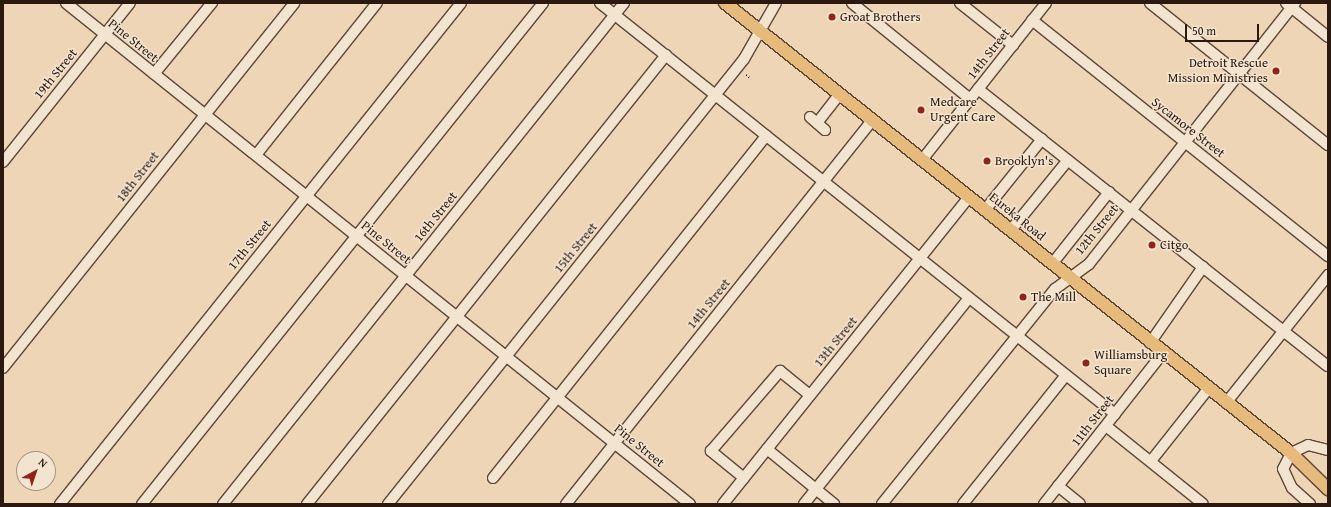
<!DOCTYPE html>
<style>
body{margin:0}
#map{position:relative;width:1331px;height:507px;overflow:hidden;background:#edd5b6;font-family:"Gentium Book Plus",serif}
div>[style]{position:absolute}
.path>*{height:2px;margin-top:-1px;transform-origin:0;background:repeating-linear-gradient(90deg,#2b1910 0 1px,transparent 0 3px)}
.roads{filter:drop-shadow(1px 0 #5c483a) drop-shadow(-1px 0 #5c483a) drop-shadow(0 1px #5c483a) drop-shadow(0 -1px #5c483a)}
.minor>*{height:10px;margin:-5px;padding:0 5px;transform-origin:5px;border-radius:5px;background:#f3e4d0}
.major>*{height:12px;margin:-6px;padding:0 6px;transform-origin:6px;border-radius:6px;background:#e6ba7b}
.dots>*{width:11px;height:11px;translate:-50% -50%;box-sizing:border-box;border:2px solid #f3e4d0;border-radius:50%}
span{translate:-50% -50%;white-space:nowrap;text-align:center;line-height:1.15;-webkit-text-stroke:3px #f3e4d0;paint-order:stroke}
.poi-label{font-size:13px;color:#2b1910}
.left{translate:0 -50%;text-align:left}
.right{translate:-100% -50%;text-align:right}
.street-label{font-size:13px;color:#2b1910}
.frame{position:absolute;inset:0;border:4px solid #2b1910;pointer-events:none}
.north{position:absolute;left:16px;top:451px;width:40px;height:40px;box-sizing:border-box;background:#f3e4d0;border:1px solid #a39383;border-radius:50%;rotate:40deg;font-size:11px;font-weight:700;line-height:16px;text-align:center;color:#2b1910}
.north::after{content:'';display:block;margin:auto;width:14px;height:18px;background:#8f2418;clip-path:polygon(50% 0,100% 100%,50% 72%,0 100%)}
.scale{position:absolute;left:1185px;top:24px;width:74px;height:18px;box-sizing:border-box;border:2px solid #2b1910;border-top:0;padding-left:5px;font-size:12px;line-height:14px;white-space:nowrap;color:#2b1910;-webkit-text-stroke:3px #f3e4d0;paint-order:stroke}
</style>
<div id="map">
<div class="path">
<i style="left:746px;top:75px;width:6px;rotate:39deg"></i>
</div>
<div class="roads">
<div class="minor">
<i style="left:66px;top:3px;width:800px;rotate:38.76deg"></i>
<i style="left:600px;top:3px;width:659px;rotate:38.59deg"></i>
<i style="left:852px;top:3px;width:152px;rotate:39.1deg"></i>
<i style="left:960px;top:3px;width:68px;rotate:38.4deg"></i>
<i style="left:1150px;top:3px;width:228px;rotate:38.6deg"></i>
<i style="left:1286px;top:3px;width:54px;rotate:39deg"></i>
<i style="left:1032px;top:20px;width:379px;rotate:38.6deg"></i>
<i style="left:154px;top:74px;width:92px;rotate:-50.8deg"></i>
<i style="left:978px;top:89px;width:446px;rotate:38.4deg"></i>
<i style="left:810px;top:117px;width:20px;rotate:41deg"></i>
<i style="left:817px;top:123px;width:37px;rotate:-52deg"></i>
<i style="left:256px;top:155px;width:194px;rotate:-51.5deg"></i>
<i style="left:922px;top:160px;width:200px;rotate:-51.7deg"></i>
<i style="left:3px;top:162px;width:203px;rotate:-51.4deg"></i>
<i style="left:985px;top:210px;width:91px;rotate:-51.2deg"></i>
<i style="left:1011px;top:230px;width:90px;rotate:-50.8deg"></i>
<i style="left:1052px;top:264px;width:92px;rotate:-51.6deg"></i>
<i style="left:1150px;top:343px;width:93px;rotate:-55.1deg"></i>
<i style="left:3px;top:368px;width:467px;rotate:-51.4deg"></i>
<i style="left:1226px;top:403px;width:164px;rotate:-51.4deg"></i>
<i style="left:1106px;top:426px;width:124px;rotate:38.8deg"></i>
<i style="left:767px;top:449px;width:87px;rotate:39.4deg"></i>
<i style="left:1151px;top:461px;width:92px;rotate:-51.6deg"></i>
<i style="left:493px;top:478px;width:438px;rotate:-51.4deg"></i>
<i style="left:744px;top:478px;width:43px;rotate:-140.7deg"></i>
<i style="left:711px;top:451px;width:106px;rotate:-49.2deg"></i>
<i style="left:780px;top:371px;width:38px;rotate:39deg"></i>
<i style="left:1058px;top:486px;width:28px;rotate:39deg"></i>
<i style="left:60px;top:504px;width:642px;rotate:-51.33deg"></i>
<i style="left:142px;top:504px;width:642px;rotate:-51.33deg"></i>
<i style="left:223px;top:504px;width:642px;rotate:-51.33deg"></i>
<i style="left:307px;top:504px;width:575px;rotate:-51.36deg"></i>
<i style="left:388px;top:504px;width:570px;rotate:-51.34deg"></i>
<i style="left:744px;top:59px;width:64px;rotate:-60.3deg"></i>
<i style="left:566px;top:504px;width:492px;rotate:-51.4deg"></i>
<i style="left:723px;top:504px;width:393px;rotate:-51.3deg"></i>
<i style="left:804px;top:504px;width:264px;rotate:-51.3deg"></i>
<i style="left:882px;top:504px;width:276px;rotate:-51.2deg"></i>
<i style="left:1055px;top:289px;width:42px;rotate:-36.3deg"></i>
<i style="left:1089px;top:264px;width:333px;rotate:-51.7deg"></i>
<i style="left:963px;top:504px;width:165px;rotate:-51.4deg"></i>
<i style="left:1044px;top:504px;width:192px;rotate:-51.8deg"></i>
<i style="left:1310px;top:504px;width:24px;rotate:-138deg"></i>
<i style="left:1292px;top:488px;width:21px;rotate:-115deg"></i>
<i style="left:1283px;top:469px;width:18px;rotate:-63deg"></i>
<i style="left:1291px;top:453px;width:19px;rotate:-25deg"></i>
<i style="left:1308px;top:445px;width:21px;rotate:14deg"></i>
</div>
<div class="major">
<i style="left:725px;top:3px;width:723px;rotate:38.49deg"></i>
<i style="left:1291px;top:453px;width:52px;rotate:44.2deg"></i>
</div>
</div>
<div class="dots">
<i style="left:832px;top:17px;background:#8f2418"></i>
<i style="left:1276px;top:71px;background:#8f2418"></i>
<i style="left:921px;top:110px;background:#8f2418"></i>
<i style="left:987px;top:161px;background:#8f2418"></i>
<i style="left:1152px;top:245px;background:#8f2418"></i>
<i style="left:1023px;top:297px;background:#8f2418"></i>
<i style="left:1086px;top:363px;background:#8f2418"></i>
</div>
<div class="poi-label">
<span class="left" style="left:840px;top:17px">Groat Brothers</span>
<span class="right" style="left:1268px;top:71px">Detroit Rescue<br>Mission Ministries</span>
<span class="left" style="left:930px;top:110px">Medcare<br>Urgent Care</span>
<span class="left" style="left:995px;top:161px">Brooklyn's</span>
<span class="left" style="left:1160px;top:245px">Citgo</span>
<span class="left" style="left:1031px;top:297px">The Mill</span>
<span class="left" style="left:1094px;top:363px">Williamsburg<br>Square</span>
</div>
<div class="street-label">
<span style="left:133px;top:41px;rotate:39deg">Pine Street</span>
<span style="left:989px;top:54px;rotate:-52deg">14th Street</span>
<span style="left:56px;top:74px;rotate:-51deg">19th Street</span>
<span style="left:1188px;top:128px;rotate:38deg">Sycamore Street</span>
<span style="left:138px;top:177px;rotate:-52deg">18th Street</span>
<span style="left:436px;top:217px;rotate:-51deg">16th Street</span>
<span style="left:1017px;top:217px;rotate:39deg">Eureka Road</span>
<span style="left:1097px;top:230px;rotate:-51deg">12th Street</span>
<span style="left:386px;top:243px;rotate:39deg">Pine Street</span>
<span style="left:250px;top:245px;rotate:-51deg">17th Street</span>
<span style="left:576px;top:248px;rotate:-51deg">15th Street</span>
<span style="left:709px;top:304px;rotate:-51deg">14th Street</span>
<span style="left:836px;top:342px;rotate:-51deg">13th Street</span>
<span style="left:1093px;top:421px;rotate:-52deg">11th Street</span>
<span style="left:639px;top:446px;rotate:39deg">Pine Street</span>
</div>
<div class="frame"></div>
<div class="north">N</div>
<div class="scale">50 m</div>
</div>
